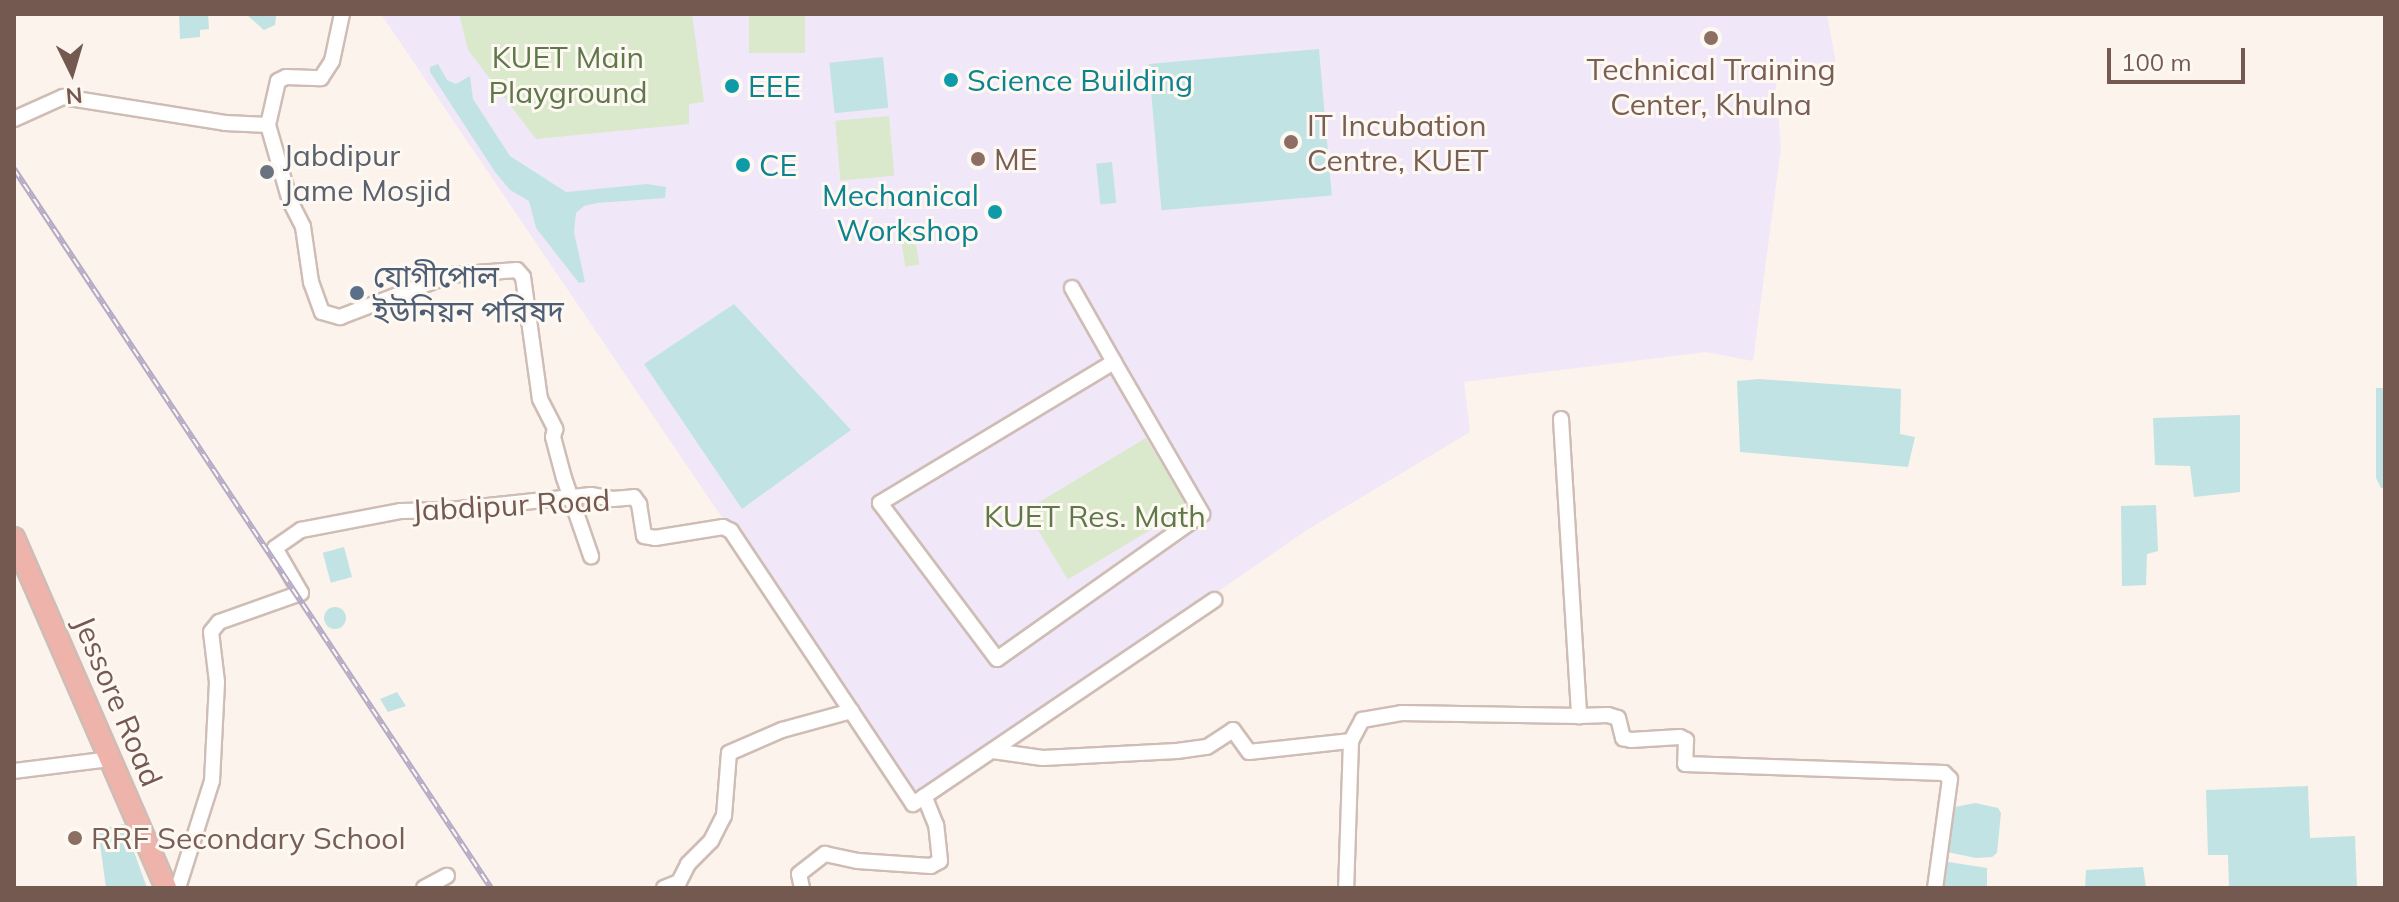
<!DOCTYPE html>
<meta charset="utf-8">
<style>
body{margin:0}
#map{position:relative;width:2399px;height:902px;overflow:hidden;background:#fbf3ec;font-family:Mulish,"Noto Sans Bengali",sans-serif}
div>[style]{position:absolute}
.education>*{inset:0;background:#f0e8f8}
.green>*{inset:0;background:#dae8cb;transform-origin:0 0}
.water>*{inset:0;background:#c2e3e3;transform-origin:0 0}
.round{border-radius:50%}
.roads{filter:drop-shadow(2px 0 #cfbdb5) drop-shadow(-2px 0 #cfbdb5) drop-shadow(0 2px #cfbdb5) drop-shadow(0 -2px #cfbdb5)}
.minor>*{height:14px;margin:-7px;padding:0 7px;transform-origin:7px;border-radius:7px;background:#fff}
.highway>*{height:20px;margin:-10px;padding:0 10px;transform-origin:10px;border-radius:10px;background:#eeb3aa}
.rail>*{height:6px;margin-top:-3px;transform-origin:0;background:repeating-linear-gradient(90deg,#fef8f2 0 9px,#b5aac5 0 18px);box-sizing:border-box;border-block:2px solid #b5aac5}
.dots>*{width:22px;height:22px;translate:-50% -50%;box-sizing:border-box;border:4px solid #fef8f2;border-radius:50%}
span{translate:-50% -50%;white-space:nowrap;text-align:center;line-height:1.15;-webkit-text-stroke:6px #fef8f2;paint-order:stroke}
.park-label{font-size:30px;color:#5e784a}
.education-label{font-size:30px;color:#785e54}
.left{translate:0 -50%;text-align:left}
.culture-label{font-size:30px;color:#0d838f}
.right{translate:-100% -50%;text-align:right}
.worship-label{font-size:30px;color:#5b616d}
.service-label{font-size:30px;color:#4e5e75}
.street-label{font-size:30px;color:#745951}
.frame{position:absolute;inset:0;border:16px solid #745951;pointer-events:none}
.north{position:absolute;left:32px;top:32px;width:80px;height:80px;-webkit-text-stroke:6px #fef8f2;paint-order:stroke;rotate:175deg;font-size:22px;font-weight:700;line-height:32px;text-align:center;color:#745951}
.north::after{content:'';display:block;margin:auto;width:28px;height:36px;background:#745951;clip-path:polygon(50% 0,100% 100%,50% 72%,0 100%)}
.scale{position:absolute;left:2107px;top:48px;width:138px;height:36px;box-sizing:border-box;border:4px solid #745951;border-top:0;padding-left:10px;font-size:24px;line-height:28px;white-space:nowrap;color:#745951;-webkit-text-stroke:6px #fef8f2;paint-order:stroke}
</style>
<div id="map">
<div class="education">
<i style="clip-path:polygon(381px 14px,1827px 14px,1836px 63px,1774px 65px,1781px 147px,1753px 361px,1706px 352px,1464px 382px,1470px 432px,1307px 530px,914px 801px)"></i>
</div>
<div class="green">
<i style="clip-path:polygon(459px 14px,692px 14px,704px 102px,689px 104px,689px 124px,536px 139px,468px 50px)"></i>
<i style="left:749px;top:14px;width:56px;height:39px"></i>
<i style="left:889px;top:116px;width:60px;height:54px;rotate:85deg"></i>
<i style="left:914px;top:232px;width:33px;height:14px;rotate:81deg"></i>
<i style="left:1146px;top:438px;width:81px;height:140px;rotate:59deg"></i>
</div>
<div class="water">
<i style="clip-path:polygon(179px 14px,208px 14px,209px 29px,200px 30px,200px 37px,180px 39px)"></i>
<i style="clip-path:polygon(284px 14px,276px 16px,275px 25px,264px 30px,247px 15px)"></i>
<i style="left:1319px;top:49px;width:147px;height:171px;rotate:85deg"></i>
<i style="left:883px;top:57px;width:51px;height:54px;rotate:84deg"></i>
<i style="clip-path:polygon(438px 64px,447px 80px,456px 84px,470px 76px,473px 99px,510px 156px,566px 192px,647px 184px,666px 187px,665px 198px,597px 203px,584px 206px,576px 213px,574px 232px,585px 282px,579px 283px,536px 228px,529px 201px,510px 190px,495px 172px,430px 72px,430px 67px)"></i>
<i style="left:1112px;top:162px;width:41px;height:16px;rotate:84deg"></i>
<i style="clip-path:polygon(734px 304px,851px 430px,742px 509px,644px 364px)"></i>
<i style="clip-path:polygon(1759px 379px,1901px 389px,1900px 434px,1915px 437px,1908px 467px,1740px 452px,1737px 381px)"></i>
<i style="clip-path:polygon(2376px 388px,2385px 388px,2385px 488px,2381px 488px,2376px 478px)"></i>
<i style="clip-path:polygon(2240px 415px,2240px 492px,2194px 497px,2190px 466px,2155px 465px,2153px 418px)"></i>
<i style="clip-path:polygon(2156px 505px,2158px 551px,2147px 554px,2146px 585px,2122px 586px,2121px 506px)"></i>
<i style="left:344px;top:547px;width:31px;height:22px;rotate:75deg"></i>
<i class="round" style="left:324px;top:607px;width:22px;height:22px"></i>
<i style="clip-path:polygon(397px 692px,406px 706px,388px 712px,380px 699px)"></i>
<i style="clip-path:polygon(2308px 786px,2310px 838px,2355px 836px,2357px 888px,2229px 887px,2228px 855px,2208px 855px,2206px 790px)"></i>
<i style="clip-path:polygon(1975px 803px,1998px 808px,2001px 813px,1997px 853px,1992px 857px,1976px 858px,1947px 852px,1950px 808px)"></i>
<i style="clip-path:polygon(124px 824px,147px 888px,106px 888px,98px 829px)"></i>
<i style="clip-path:polygon(1942px 861px,1987px 868px,1987px 888px,1940px 888px)"></i>
<i style="clip-path:polygon(2143px 867px,2146px 888px,2085px 888px,2086px 870px)"></i>
</div>
<div class="roads">
<div class="minor">
<i style="left:14px;top:119px;width:54px;rotate:-24.2deg"></i>
<i style="left:63px;top:97px;width:164px;rotate:9.1deg"></i>
<i style="left:225px;top:123px;width:43px;rotate:2.7deg"></i>
<i style="left:268px;top:125px;width:79px;rotate:73.9deg"></i>
<i style="left:290px;top:201px;width:29px;rotate:63deg"></i>
<i style="left:303px;top:227px;width:56px;rotate:81.7deg"></i>
<i style="left:311px;top:282px;width:32px;rotate:70deg"></i>
<i style="left:322px;top:312px;width:19px;rotate:16deg"></i>
<i style="left:340px;top:317px;width:118px;rotate:-20.9deg"></i>
<i style="left:450px;top:275px;width:67px;rotate:-4.3deg"></i>
<i style="left:517px;top:270px;width:9px;rotate:49deg"></i>
<i style="left:523px;top:277px;width:123px;rotate:82.1deg"></i>
<i style="left:540px;top:399px;width:34px;rotate:63deg"></i>
<i style="left:555px;top:429px;width:8px;rotate:104deg"></i>
<i style="left:553px;top:437px;width:42px;rotate:75deg"></i>
<i style="left:564px;top:478px;width:83px;rotate:70.9deg"></i>
<i style="left:268px;top:125px;width:45px;rotate:-77.2deg"></i>
<i style="left:278px;top:81px;width:9px;rotate:-27deg"></i>
<i style="left:286px;top:77px;width:35px;rotate:2deg"></i>
<i style="left:321px;top:78px;width:20px;rotate:-57deg"></i>
<i style="left:332px;top:61px;width:48px;rotate:-78deg"></i>
<i style="left:1072px;top:288px;width:85px;rotate:60.4deg"></i>
<i style="left:1114px;top:362px;width:176px;rotate:59.9deg"></i>
<i style="left:1202px;top:514px;width:251px;rotate:144.7deg"></i>
<i style="left:997px;top:659px;width:195px;rotate:-126.9deg"></i>
<i style="left:880px;top:503px;width:273px;rotate:-31.1deg"></i>
<i style="left:1561px;top:419px;width:298px;rotate:86.5deg"></i>
<i style="left:1579px;top:716px;width:29px;rotate:-2deg"></i>
<i style="left:1608px;top:715px;width:10px;rotate:17deg"></i>
<i style="left:1618px;top:718px;width:21px;rotate:76deg"></i>
<i style="left:1623px;top:738px;width:8px;rotate:14deg"></i>
<i style="left:1631px;top:740px;width:49px;rotate:-3.5deg"></i>
<i style="left:1680px;top:737px;width:7px;rotate:27deg"></i>
<i style="left:1686px;top:740px;width:24px;rotate:92deg"></i>
<i style="left:1685px;top:764px;width:259px;rotate:2deg"></i>
<i style="left:1944px;top:773px;width:8px;rotate:45deg"></i>
<i style="left:1950px;top:779px;width:110px;rotate:97.8deg"></i>
<i style="left:1351px;top:741px;width:24px;rotate:-62deg"></i>
<i style="left:1362px;top:720px;width:40px;rotate:-10deg"></i>
<i style="left:1401px;top:713px;width:178px;rotate:1deg"></i>
<i style="left:993px;top:751px;width:50px;rotate:8deg"></i>
<i style="left:1043px;top:758px;width:134px;rotate:-3deg"></i>
<i style="left:1177px;top:751px;width:30px;rotate:-8deg"></i>
<i style="left:1207px;top:747px;width:31px;rotate:-33deg"></i>
<i style="left:1233px;top:730px;width:27px;rotate:54deg"></i>
<i style="left:1249px;top:752px;width:103px;rotate:-6.2deg"></i>
<i style="left:1351px;top:741px;width:147px;rotate:91.9deg"></i>
<i style="left:14px;top:771px;width:97px;rotate:-7.1deg"></i>
<i style="left:178px;top:888px;width:112px;rotate:-72.4deg"></i>
<i style="left:212px;top:781px;width:99px;rotate:-87.1deg"></i>
<i style="left:217px;top:682px;width:50px;rotate:-96.8deg"></i>
<i style="left:211px;top:632px;width:13px;rotate:-51deg"></i>
<i style="left:219px;top:622px;width:87px;rotate:-19.5deg"></i>
<i style="left:301px;top:593px;width:52px;rotate:-120deg"></i>
<i style="left:275px;top:548px;width:32px;rotate:-35deg"></i>
<i style="left:301px;top:530px;width:102px;rotate:-10.8deg"></i>
<i style="left:401px;top:511px;width:49px;rotate:-1.2deg"></i>
<i style="left:450px;top:510px;width:142px;rotate:-6.1deg"></i>
<i style="left:591px;top:495px;width:22px;rotate:10deg"></i>
<i style="left:613px;top:499px;width:21px;rotate:-5deg"></i>
<i style="left:634px;top:497px;width:9px;rotate:54deg"></i>
<i style="left:639px;top:504px;width:32px;rotate:81deg"></i>
<i style="left:644px;top:536px;width:11px;rotate:10deg"></i>
<i style="left:655px;top:538px;width:69px;rotate:-9.2deg"></i>
<i style="left:723px;top:527px;width:9px;rotate:27deg"></i>
<i style="left:731px;top:531px;width:328px;rotate:56.3deg"></i>
<i style="left:913px;top:804px;width:364px;rotate:-34.1deg"></i>
<i style="left:424px;top:888px;width:26px;rotate:-28deg"></i>
<i style="left:664px;top:888px;width:16px;rotate:-22deg"></i>
<i style="left:679px;top:882px;width:20px;rotate:-63deg"></i>
<i style="left:688px;top:864px;width:33px;rotate:-45deg"></i>
<i style="left:711px;top:841px;width:28px;rotate:-63deg"></i>
<i style="left:724px;top:816px;width:63px;rotate:-85.5deg"></i>
<i style="left:729px;top:753px;width:58px;rotate:-23.5deg"></i>
<i style="left:782px;top:730px;width:72px;rotate:-15.4deg"></i>
<i style="left:802px;top:888px;width:14px;rotate:-102deg"></i>
<i style="left:799px;top:874px;width:33px;rotate:-38deg"></i>
<i style="left:825px;top:854px;width:34px;rotate:12deg"></i>
<i style="left:858px;top:861px;width:73px;rotate:3.9deg"></i>
<i style="left:931px;top:866px;width:10px;rotate:-29deg"></i>
<i style="left:940px;top:861px;width:36px;rotate:-96deg"></i>
<i style="left:936px;top:825px;width:31px;rotate:-112deg"></i>
</div>
<div class="highway">
<i style="left:14px;top:538px;width:382px;rotate:66.5deg"></i>
</div>
</div>
<div class="rail">
<i style="left:14px;top:169px;width:863px;rotate:56.44deg"></i>
</div>
<div class="dots">
<i style="left:1711px;top:38px;background:#8d6e63"></i>
<i style="left:951px;top:80px;background:#0f9aa8"></i>
<i style="left:732px;top:86px;background:#0f9aa8"></i>
<i style="left:1291px;top:142px;background:#8d6e63"></i>
<i style="left:978px;top:159px;background:#8d6e63"></i>
<i style="left:743px;top:165px;background:#0f9aa8"></i>
<i style="left:267px;top:172px;background:#6b7280"></i>
<i style="left:995px;top:212px;background:#0f9aa8"></i>
<i style="left:357px;top:293px;background:#5c6f8a"></i>
<i style="left:75px;top:838px;background:#8d6e63"></i>
</div>
<div class="park-label">
<span style="left:568px;top:74px">KUET Main<br>Playground</span>
<span style="left:1095px;top:516px">KUET Res. Math</span>
</div>
<div class="education-label">
<span style="left:1711px;top:86px">Technical Training<br>Center, Khulna</span>
<span class="left" style="left:1307px;top:142px">IT Incubation<br>Centre, KUET</span>
<span class="left" style="left:994px;top:159px">ME</span>
<span class="left" style="left:91px;top:838px">RRF Secondary School</span>
</div>
<div class="culture-label">
<span class="left" style="left:967px;top:80px">Science Building</span>
<span class="left" style="left:748px;top:86px">EEE</span>
<span class="left" style="left:759px;top:165px">CE</span>
<span class="right" style="left:979px;top:212px">Mechanical<br>Workshop</span>
</div>
<div class="worship-label">
<span class="left" style="left:283px;top:172px">Jabdipur<br>Jame Mosjid</span>
</div>
<div class="service-label">
<span class="left" style="left:373px;top:293px">যোগীপোল<br>ইউনিয়ন পরিষদ</span>
</div>
<div class="street-label">
<span style="left:511px;top:505px;rotate:-3deg">Jabdipur Road</span>
<span style="left:118px;top:701px;rotate:67deg">Jessore Road</span>
</div>
<div class="frame"></div>
<div class="north">N</div>
<div class="scale">100 m</div>
</div>
